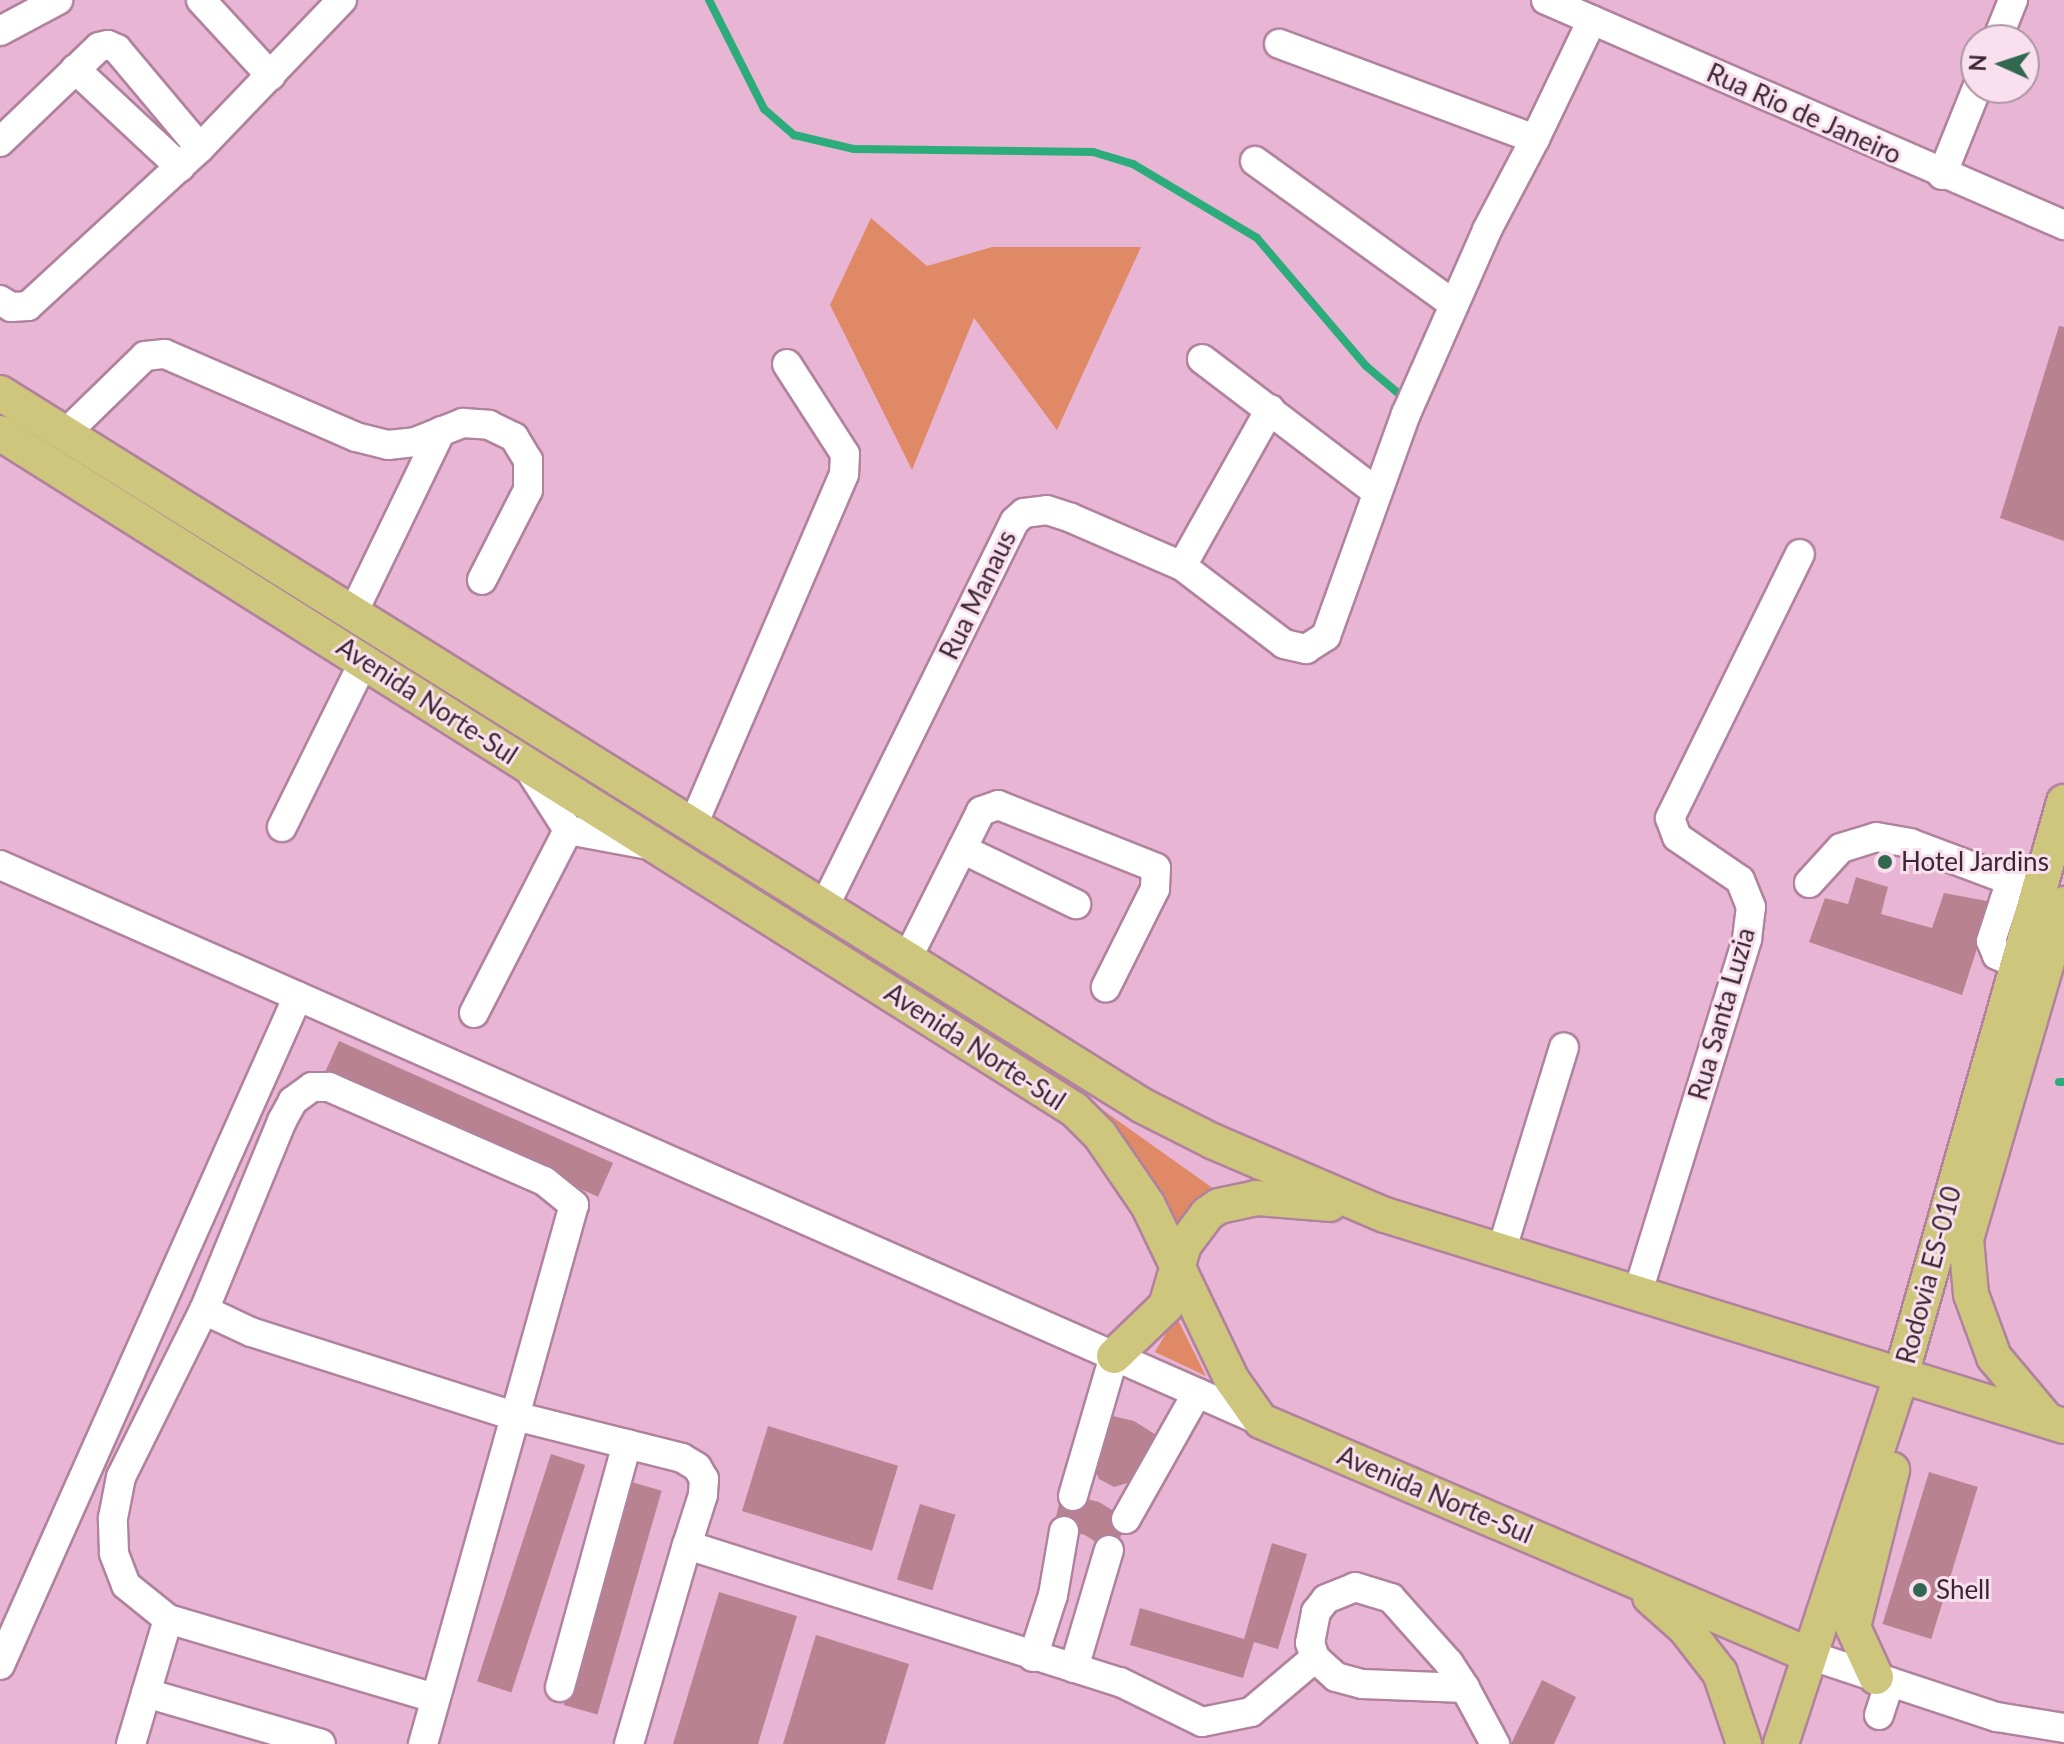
<!DOCTYPE html>
<style>
body{margin:0}
#map{position:relative;width:2064px;height:1744px;overflow:hidden;background:#e8b6d4;font-family:Lato,sans-serif}
div>[style]{position:absolute}
.green>*{inset:0;background:#df8966}
.stream>*{height:8px;margin:-4px;padding:0 4px;transform-origin:4px;border-radius:4px;background:#2cac7b}
.building>*{inset:0;background:#b98290;transform-origin:0 0}
.roads{filter:drop-shadow(2px 0 #b1829e) drop-shadow(-2px 0 #b1829e) drop-shadow(0 2px #b1829e) drop-shadow(0 -2px #b1829e)}
.minor>*{height:28px;margin:-14px;padding:0 14px;transform-origin:14px;border-radius:14px;background:#fff}
.major>*{height:34px;margin:-17px;padding:0 17px;transform-origin:17px;border-radius:17px;background:#cec67c}
.dots>*{width:22px;height:22px;translate:-50% -50%;box-sizing:border-box;border:4px solid #fadfee;border-radius:50%}
span{translate:-50% -50%;white-space:nowrap;text-align:center;line-height:1.15;-webkit-text-stroke:6px #fadfee;paint-order:stroke}
.street-label{font-size:26px;color:#3a2732}
.poi-label{font-size:26px;color:#3a2732}
.left{translate:0 -50%;text-align:left}
.north{position:absolute;left:1960px;top:24px;width:80px;height:80px;box-sizing:border-box;background:#fadfee;border:2px solid #ad95a3;border-radius:50%;rotate:273deg;font-size:22px;font-weight:700;line-height:32px;text-align:center;color:#3a2732}
.north::after{content:'';display:block;margin:auto;width:28px;height:36px;background:#31684f;clip-path:polygon(50% 0,100% 100%,50% 72%,0 100%)}
</style>
<div id="map">
<div class="green">
<i style="clip-path:polygon(871px 218px,927px 266px,992px 247px,1141px 247px,1057px 430px,974px 318px,912px 470px,830px 305px)"></i>
<i style="clip-path:polygon(1100px 1108px,1214px 1189px,1172px 1226px,1133px 1155px)"></i>
<i style="clip-path:polygon(1176px 1316px,1206px 1376px,1155px 1352px)"></i>
</div>
<div class="stream">
<i style="left:709px;top:0;width:122px;rotate:63.2deg"></i>
<i style="left:764px;top:109px;width:40px;rotate:41deg"></i>
<i style="left:794px;top:135px;width:62px;rotate:13.1deg"></i>
<i style="left:854px;top:149px;width:239px;rotate:0.7deg"></i>
<i style="left:1093px;top:152px;width:42px;rotate:16.7deg"></i>
<i style="left:1133px;top:164px;width:144px;rotate:30.8deg"></i>
<i style="left:1257px;top:238px;width:168px;rotate:49.6deg"></i>
<i style="left:1366px;top:366px;width:51px;rotate:40.2deg"></i>
<i style="left:2059px;top:1082px;width:5px"></i>
</div>
<div class="building">
<i style="clip-path:polygon(2059px 326px,2064px 327px,2064px 541px,2000px 518px)"></i>
<i style="clip-path:polygon(1856px 877px,1888px 887px,1881px 914px,1932px 928px,1944px 893px,1992px 902px,1962px 995px,1809px 942px,1825px 898px,1848px 904px)"></i>
<i style="left:339px;top:1041px;width:300px;height:37px;rotate:24deg"></i>
<i style="clip-path:polygon(1104px 1414px,1134px 1421px,1161px 1438px,1134px 1481px,1114px 1487px,1099px 1479px,1093px 1465px)"></i>
<i style="left:768px;top:1426px;width:136px;height:89px;rotate:17deg"></i>
<i style="left:551px;top:1454px;width:36px;height:239px;rotate:18deg"></i>
<i style="left:1929px;top:1472px;width:51px;height:159px;rotate:17deg"></i>
<i style="left:628px;top:1481px;width:35px;height:233px;rotate:16deg"></i>
<i style="clip-path:polygon(1062px 1493px,1099px 1502px,1130px 1521px,1111px 1552px,1085px 1535px,1053px 1528px)"></i>
<i style="left:920px;top:1504px;width:37px;height:79px;rotate:17deg"></i>
<i style="clip-path:polygon(1272px 1543px,1307px 1554px,1278px 1649px,1254px 1642px,1243px 1678px,1130px 1645px,1140px 1608px,1244px 1639px)"></i>
<i style="clip-path:polygon(719px 1592px,797px 1616px,758px 1744px,673px 1744px)"></i>
<i style="clip-path:polygon(816px 1635px,909px 1664px,885px 1744px,783px 1744px)"></i>
<i style="clip-path:polygon(1542px 1680px,1576px 1697px,1554px 1744px,1511px 1744px)"></i>
</div>
<div class="roads">
<div class="minor">
<i style="left:201px;top:0;width:103px;rotate:47.4deg"></i>
<i style="left:1546px;top:0;width:565px;rotate:23.48deg"></i>
<i style="left:0;top:31px;width:66px;rotate:-28.1deg"></i>
<i style="left:1997px;top:40px;width:43px;rotate:-68.2deg"></i>
<i style="left:75px;top:69px;width:144px;rotate:43deg"></i>
<i style="left:1535px;top:139px;width:132px;rotate:-64.4deg"></i>
<i style="left:0;top:142px;width:137px;rotate:-43.8deg"></i>
<i style="left:99px;top:47px;width:9px;rotate:-13deg"></i>
<i style="left:108px;top:45px;width:10px;rotate:24deg"></i>
<i style="left:117px;top:49px;width:129px;rotate:50deg"></i>
<i style="left:1255px;top:161px;width:244px;rotate:35.8deg"></i>
<i style="left:1942px;top:175px;width:94px;rotate:-68.1deg"></i>
<i style="left:0;top:300px;width:13px;rotate:32deg"></i>
<i style="left:11px;top:307px;width:17px;rotate:-3deg"></i>
<i style="left:28px;top:306px;width:234px;rotate:-42.6deg"></i>
<i style="left:200px;top:148px;width:205px;rotate:-46.2deg"></i>
<i style="left:1202px;top:359px;width:216px;rotate:37.3deg"></i>
<i style="left:66px;top:433px;width:110px;rotate:-44.3deg"></i>
<i style="left:145px;top:356px;width:20px;rotate:-6deg"></i>
<i style="left:165px;top:354px;width:208px;rotate:23.5deg"></i>
<i style="left:356px;top:437px;width:33px;rotate:14deg"></i>
<i style="left:388px;top:445px;width:27px;rotate:-6deg"></i>
<i style="left:415px;top:442px;width:52px;rotate:-21.6deg"></i>
<i style="left:463px;top:423px;width:26px;rotate:4deg"></i>
<i style="left:489px;top:425px;width:28px;rotate:26deg"></i>
<i style="left:514px;top:437px;width:27px;rotate:59deg"></i>
<i style="left:528px;top:460px;width:30px;rotate:90deg"></i>
<i style="left:528px;top:490px;width:101px;rotate:117.1deg"></i>
<i style="left:1182px;top:566px;width:180px;rotate:-60.7deg"></i>
<i style="left:353px;top:613px;width:202px;rotate:-64.2deg"></i>
<i style="left:527px;top:766px;width:76px;rotate:57.4deg"></i>
<i style="left:568px;top:830px;width:82px;rotate:10.5deg"></i>
<i style="left:693px;top:825px;width:382px;rotate:-66.7deg"></i>
<i style="left:844px;top:474px;width:20px;rotate:-87deg"></i>
<i style="left:845px;top:454px;width:107px;rotate:-122.8deg"></i>
<i style="left:282px;top:827px;width:185px;rotate:-63.7deg"></i>
<i style="left:962px;top:849px;width:127px;rotate:25.8deg"></i>
<i style="left:0;top:865px;width:1378px;rotate:23.79deg"></i>
<i style="left:1809px;top:883px;width:47px;rotate:-47.6deg"></i>
<i style="left:1841px;top:848px;width:37px;rotate:-17deg"></i>
<i style="left:1876px;top:837px;width:35px;rotate:10deg"></i>
<i style="left:1910px;top:843px;width:108px;rotate:20.6deg"></i>
<i style="left:825px;top:905px;width:428px;rotate:-63.7deg"></i>
<i style="left:1015px;top:521px;width:12px;rotate:-42deg"></i>
<i style="left:1024px;top:513px;width:23px;rotate:-7deg"></i>
<i style="left:1047px;top:510px;width:25px;rotate:18deg"></i>
<i style="left:1071px;top:518px;width:121px;rotate:23.4deg"></i>
<i style="left:1182px;top:566px;width:128px;rotate:37.4deg"></i>
<i style="left:1284px;top:644px;width:23px;rotate:13deg"></i>
<i style="left:1306px;top:649px;width:24px;rotate:-33deg"></i>
<i style="left:1326px;top:636px;width:236px;rotate:-70.2deg"></i>
<i style="left:1406px;top:414px;width:201px;rotate:-66.2deg"></i>
<i style="left:1487px;top:230px;width:103px;rotate:-62.2deg"></i>
<i style="left:1535px;top:139px;width:273px;rotate:-159.6deg"></i>
<i style="left:908px;top:957px;width:163px;rotate:-63.4deg"></i>
<i style="left:981px;top:811px;width:18px;rotate:-19deg"></i>
<i style="left:998px;top:805px;width:170px;rotate:21.7deg"></i>
<i style="left:1156px;top:868px;width:21px;rotate:93deg"></i>
<i style="left:1155px;top:889px;width:110px;rotate:116.6deg"></i>
<i style="left:2015px;top:963px;width:20px;rotate:-156deg"></i>
<i style="left:1997px;top:955px;width:15px;rotate:-113deg"></i>
<i style="left:1991px;top:941px;width:58px;rotate:-71.9deg"></i>
<i style="left:2009px;top:886px;width:22px;rotate:-39deg"></i>
<i style="left:474px;top:1013px;width:206px;rotate:-62.8deg"></i>
<i style="left:1501px;top:1252px;width:214px;rotate:-72.9deg"></i>
<i style="left:1637px;top:1295px;width:373px;rotate:-72.8deg"></i>
<i style="left:1747px;top:939px;width:32px;rotate:-83deg"></i>
<i style="left:1751px;top:907px;width:29px;rotate:-112deg"></i>
<i style="left:1740px;top:880px;width:76px;rotate:-145.7deg"></i>
<i style="left:1677px;top:837px;width:20px;rotate:-110deg"></i>
<i style="left:1670px;top:818px;width:294px;rotate:-63.8deg"></i>
<i style="left:1073px;top:1496px;width:146px;rotate:-73.7deg"></i>
<i style="left:1126px;top:1519px;width:145px;rotate:-60.6deg"></i>
<i style="left:168px;top:1619px;width:54px;rotate:-141deg"></i>
<i style="left:126px;top:1585px;width:34px;rotate:-111deg"></i>
<i style="left:114px;top:1553px;width:35px;rotate:-92deg"></i>
<i style="left:113px;top:1518px;width:42px;rotate:-79deg"></i>
<i style="left:121px;top:1477px;width:186px;rotate:-63.6deg"></i>
<i style="left:204px;top:1310px;width:52px;rotate:25.1deg"></i>
<i style="left:251px;top:1332px;width:277px;rotate:17.7deg"></i>
<i style="left:515px;top:1416px;width:219px;rotate:-74.4deg"></i>
<i style="left:574px;top:1205px;width:38px;rotate:-141deg"></i>
<i style="left:544px;top:1181px;width:235px;rotate:-156.4deg"></i>
<i style="left:329px;top:1087px;width:17px;rotate:180deg"></i>
<i style="left:312px;top:1087px;width:24px;rotate:144deg"></i>
<i style="left:293px;top:1101px;width:23px;rotate:119deg"></i>
<i style="left:282px;top:1121px;width:204px;rotate:112.4deg"></i>
<i style="left:1809px;top:1655px;width:198px;rotate:18.3deg"></i>
<i style="left:1997px;top:1717px;width:68px;rotate:9.3deg"></i>
<i style="left:1033px;top:1657px;width:65px;rotate:-72.1deg"></i>
<i style="left:1053px;top:1595px;width:65px;rotate:-80.2deg"></i>
<i style="left:0;top:1665px;width:732px;rotate:-65.99deg"></i>
<i style="left:1074px;top:1668px;width:123px;rotate:-73.5deg"></i>
<i style="left:560px;top:1687px;width:252px;rotate:-74.6deg"></i>
<i style="left:1465px;top:1688px;width:103px;rotate:-177.8deg"></i>
<i style="left:1362px;top:1684px;width:27px;rotate:-165deg"></i>
<i style="left:1336px;top:1677px;width:28px;rotate:-138deg"></i>
<i style="left:1315px;top:1658px;width:16px;rotate:-108deg"></i>
<i style="left:1310px;top:1643px;width:32px;rotate:-79deg"></i>
<i style="left:1316px;top:1612px;width:16px;rotate:-52deg"></i>
<i style="left:1326px;top:1599px;width:31px;rotate:-22deg"></i>
<i style="left:1355px;top:1587px;width:38px;rotate:17deg"></i>
<i style="left:1391px;top:1598px;width:87px;rotate:48.3deg"></i>
<i style="left:1449px;top:1663px;width:30px;rotate:57deg"></i>
<i style="left:1465px;top:1688px;width:64px;rotate:61.8deg"></i>
<i style="left:146px;top:1693px;width:182px;rotate:16.2deg"></i>
<i style="left:1879px;top:1715px;width:35px;rotate:-72deg"></i>
<i style="left:131px;top:1744px;width:130px;rotate:-73.5deg"></i>
<i style="left:168px;top:1619px;width:278px;rotate:16.5deg"></i>
<i style="left:423px;top:1744px;width:341px;rotate:-74.3deg"></i>
<i style="left:515px;top:1416px;width:172px;rotate:14.1deg"></i>
<i style="left:682px;top:1458px;width:17px;rotate:31deg"></i>
<i style="left:697px;top:1467px;width:14px;rotate:60deg"></i>
<i style="left:704px;top:1479px;width:16px;rotate:94deg"></i>
<i style="left:703px;top:1495px;width:52px;rotate:107.7deg"></i>
<i style="left:629px;top:1744px;width:207px;rotate:-73.8deg"></i>
<i style="left:687px;top:1545px;width:454px;rotate:17.6deg"></i>
<i style="left:1120px;top:1682px;width:91px;rotate:26deg"></i>
<i style="left:1202px;top:1722px;width:50px;rotate:-11.5deg"></i>
<i style="left:1251px;top:1712px;width:84px;rotate:-40.2deg"></i>
</div>
<div class="major">
<i style="left:0;top:393px;width:1345px;rotate:31.96deg"></i>
<i style="left:1141px;top:1105px;width:80px;rotate:26.9deg"></i>
<i style="left:1212px;top:1141px;width:188px;rotate:23.2deg"></i>
<i style="left:1385px;top:1215px;width:711px;rotate:17.26deg"></i>
<i style="left:0;top:433px;width:1270px;rotate:32.2deg"></i>
<i style="left:1075px;top:1110px;width:35px;rotate:45deg"></i>
<i style="left:1100px;top:1135px;width:85px;rotate:55.6deg"></i>
<i style="left:1148px;top:1205px;width:194px;rotate:64.4deg"></i>
<i style="left:1232px;top:1380px;width:50px;rotate:54.7deg"></i>
<i style="left:1261px;top:1421px;width:596px;rotate:23.12deg"></i>
<i style="left:1114px;top:1356px;width:72px;rotate:-43.9deg"></i>
<i style="left:1166px;top:1306px;width:64px;rotate:-73.6deg"></i>
<i style="left:1184px;top:1245px;width:39px;rotate:-53deg"></i>
<i style="left:1207px;top:1214px;width:14px;rotate:-34deg"></i>
<i style="left:1219px;top:1206px;width:38px;rotate:-12deg"></i>
<i style="left:1256px;top:1198px;width:74px;rotate:4.6deg"></i>
<i style="left:2046px;top:1419px;width:81px;rotate:-130deg"></i>
<i style="left:1994px;top:1357px;width:67px;rotate:-110.1deg"></i>
<i style="left:1971px;top:1294px;width:55px;rotate:-95.2deg"></i>
<i style="left:1966px;top:1239px;width:349px;rotate:-73.7deg"></i>
<i style="left:1650px;top:1597px;width:47px;rotate:41.5deg"></i>
<i style="left:1685px;top:1628px;width:57px;rotate:52.1deg"></i>
<i style="left:1720px;top:1673px;width:75px;rotate:71.3deg"></i>
<i style="left:1876px;top:1677px;width:55px;rotate:-114.7deg"></i>
<i style="left:1853px;top:1627px;width:162px;rotate:-76deg"></i>
<i style="left:1781px;top:1744px;width:384px;rotate:-71.9deg"></i>
<i style="left:1900px;top:1379px;width:600px;rotate:-74.13deg"></i>
</div>
</div>
<div class="dots">
<i style="left:1885px;top:862px;background:#31684f"></i>
<i style="left:1920px;top:1590px;background:#31684f"></i>
</div>
<div class="street-label">
<span style="left:1804px;top:114px;rotate:24deg">Rua Rio de Janeiro</span>
<span style="left:978px;top:595px;rotate:-64deg">Rua Manaus</span>
<span style="left:427px;top:701px;rotate:33deg">Avenida Norte-Sul</span>
<span style="left:1722px;top:1014px;rotate:-74deg">Rua Santa Luzia</span>
<span style="left:975px;top:1047px;rotate:33deg">Avenida Norte-Sul</span>
<span style="left:1929px;top:1275px;rotate:-75deg">Rodovia ES-010</span>
<span style="left:1435px;top:1495px;rotate:23deg">Avenida Norte-Sul</span>
</div>
<div class="poi-label">
<span class="left" style="left:1901px;top:862px">Hotel Jardins</span>
<span class="left" style="left:1936px;top:1590px">Shell</span>
</div>
<div class="north">N</div>
</div>
